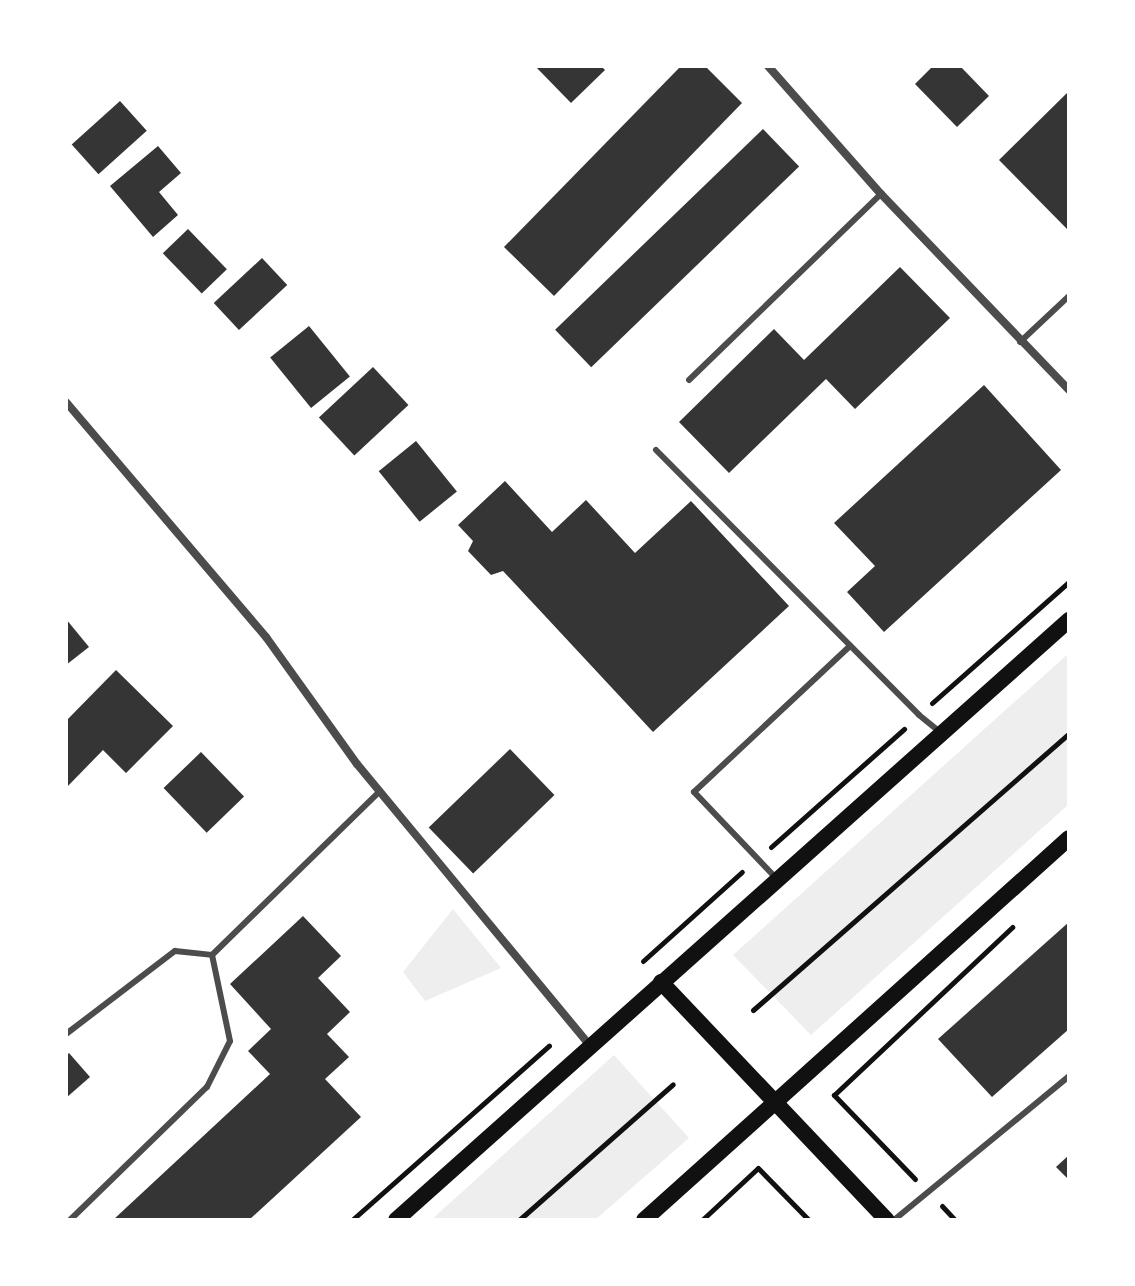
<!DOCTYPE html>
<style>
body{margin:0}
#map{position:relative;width:1135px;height:1286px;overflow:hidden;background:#fff;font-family:Arial,sans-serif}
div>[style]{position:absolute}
.green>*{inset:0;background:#eee}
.building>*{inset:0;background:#353535;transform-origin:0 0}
.path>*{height:5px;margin:-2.5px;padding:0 2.5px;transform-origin:2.5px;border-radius:2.5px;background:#111}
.service>*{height:6px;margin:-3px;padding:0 3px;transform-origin:3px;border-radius:3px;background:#4c4c4c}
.minor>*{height:8px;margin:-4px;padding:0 4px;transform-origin:4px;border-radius:4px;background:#4c4c4c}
.secondary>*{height:16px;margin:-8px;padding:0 8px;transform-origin:8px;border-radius:8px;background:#111}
span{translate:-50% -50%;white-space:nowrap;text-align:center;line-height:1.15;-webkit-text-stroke:6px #fff;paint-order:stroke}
.frame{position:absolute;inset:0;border:68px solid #fff;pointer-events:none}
</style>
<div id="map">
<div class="green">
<i style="clip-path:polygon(1069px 653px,1069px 804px,811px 1035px,733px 955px)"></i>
<i style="clip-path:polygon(453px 909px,501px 968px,425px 1001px,403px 972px)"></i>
<i style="clip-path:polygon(614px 1055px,689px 1138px,595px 1220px,431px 1220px)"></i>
</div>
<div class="building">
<i style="clip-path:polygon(535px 66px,601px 66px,605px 70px,571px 103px)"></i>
<i style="clip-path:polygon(681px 66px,705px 66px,742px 103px,554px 296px,504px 247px)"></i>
<i style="clip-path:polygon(933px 66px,960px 66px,989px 96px,957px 127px,915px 84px)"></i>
<i style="clip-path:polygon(1069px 91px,1069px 227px,1067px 229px,999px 160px)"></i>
<i style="left:120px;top:101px;width:40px;height:65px;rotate:48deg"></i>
<i style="left:763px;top:129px;width:52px;height:289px;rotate:46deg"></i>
<i style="clip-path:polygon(158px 146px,181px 173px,159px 192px,178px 215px,153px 237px,110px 186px)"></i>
<i style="left:188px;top:229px;width:56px;height:35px;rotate:46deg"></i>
<i style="left:262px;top:258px;width:37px;height:66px;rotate:47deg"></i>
<i style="clip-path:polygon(900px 267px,950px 318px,855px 409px,826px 379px,729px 473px,679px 422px,774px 329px,804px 360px)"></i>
<i style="left:309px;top:326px;width:65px;height:50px;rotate:51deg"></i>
<i style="left:373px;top:367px;width:52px;height:74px;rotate:47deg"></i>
<i style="clip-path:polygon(984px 385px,1061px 470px,884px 632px,847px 592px,875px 566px,834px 523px)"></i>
<i style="left:416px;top:441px;width:65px;height:48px;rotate:51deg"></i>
<i style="clip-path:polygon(505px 481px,552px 532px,586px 500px,635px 553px,691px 501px,789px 606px,653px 732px,503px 571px,491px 575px,468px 551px,473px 541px,458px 525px)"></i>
<i style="clip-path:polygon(66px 619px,89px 647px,66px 665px)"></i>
<i style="clip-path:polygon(116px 670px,173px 726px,126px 773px,103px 750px,66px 788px,66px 721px)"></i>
<i style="left:510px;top:749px;width:64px;height:113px;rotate:46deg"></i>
<i style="left:201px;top:752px;width:62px;height:52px;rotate:46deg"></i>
<i style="clip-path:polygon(303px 916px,341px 956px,318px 978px,350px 1012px,327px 1034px,349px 1057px,325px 1079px,361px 1117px,249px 1220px,113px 1220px,270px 1074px,248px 1051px,271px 1029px,230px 984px)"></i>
<i style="clip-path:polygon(1069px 922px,1069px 1029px,992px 1097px,938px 1039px)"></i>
<i style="clip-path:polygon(69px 1053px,90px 1077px,66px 1098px,66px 1056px)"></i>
<i style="clip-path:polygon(1069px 1155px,1069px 1180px,1056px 1167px)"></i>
</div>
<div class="path">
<i style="left:932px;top:703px;width:183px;rotate:-41.5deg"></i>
<i style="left:771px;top:847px;width:178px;rotate:-41.6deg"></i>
<i style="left:643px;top:961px;width:133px;rotate:-42deg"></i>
<i style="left:753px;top:1010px;width:420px;rotate:-41.2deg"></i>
<i style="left:915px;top:1179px;width:117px;rotate:-134deg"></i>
<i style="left:834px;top:1095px;width:245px;rotate:-43.3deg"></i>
<i style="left:942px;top:1206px;width:19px;rotate:47deg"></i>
<i style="left:352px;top:1220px;width:263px;rotate:-41.5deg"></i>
<i style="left:519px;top:1220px;width:205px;rotate:-41.4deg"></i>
<i style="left:702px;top:1220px;width:76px;rotate:-42.9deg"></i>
<i style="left:758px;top:1168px;width:73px;rotate:45.6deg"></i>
</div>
<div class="service">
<i style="left:1020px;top:342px;width:67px;rotate:-43.2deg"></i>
<i style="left:689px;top:380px;width:267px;rotate:-44.1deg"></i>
<i style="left:656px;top:450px;width:373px;rotate:45.2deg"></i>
<i style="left:919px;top:715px;width:26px;rotate:39deg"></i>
<i style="left:776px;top:878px;width:119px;rotate:-133.6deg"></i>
<i style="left:694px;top:792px;width:214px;rotate:-43.1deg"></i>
<i style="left:66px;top:1034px;width:137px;rotate:-37.3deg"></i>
<i style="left:175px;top:951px;width:37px;rotate:6deg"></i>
<i style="left:70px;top:1220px;width:191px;rotate:-44.2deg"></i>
<i style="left:207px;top:1087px;width:51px;rotate:-63.4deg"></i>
<i style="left:230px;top:1041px;width:88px;rotate:-101.8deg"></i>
<i style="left:212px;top:955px;width:235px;rotate:-44.3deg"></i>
<i style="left:894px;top:1220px;width:227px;rotate:-39.4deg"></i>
</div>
<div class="minor">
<i style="left:768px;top:66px;width:171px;rotate:48.6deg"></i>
<i style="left:881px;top:194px;width:272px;rotate:46.2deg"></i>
<i style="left:66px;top:402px;width:309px;rotate:49.6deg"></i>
<i style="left:266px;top:637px;width:156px;rotate:54.4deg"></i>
<i style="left:357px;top:764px;width:366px;rotate:50.4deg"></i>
</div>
<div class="secondary">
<i style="left:661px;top:982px;width:328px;rotate:46.5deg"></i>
<i style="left:396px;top:1220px;width:902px;rotate:-41.72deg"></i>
<i style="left:644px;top:1220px;width:571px;rotate:-41.95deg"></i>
</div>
<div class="frame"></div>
</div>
